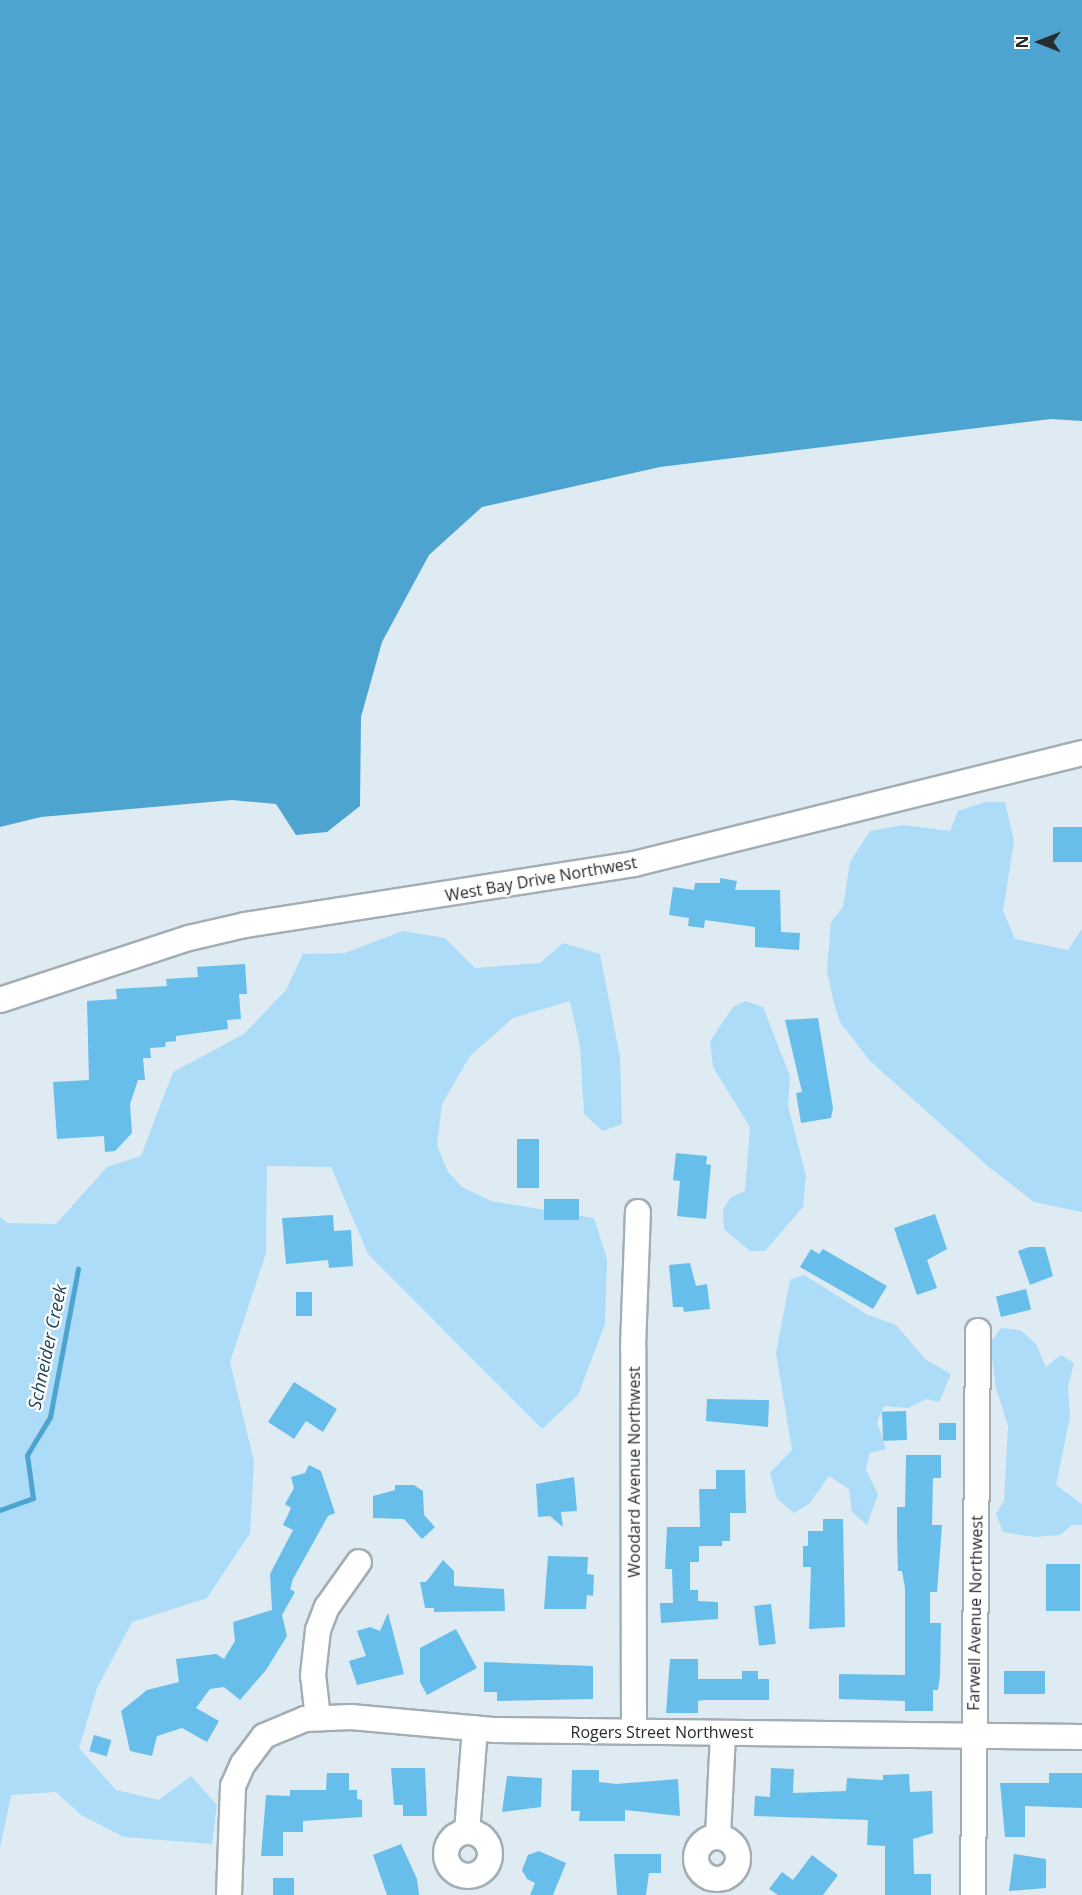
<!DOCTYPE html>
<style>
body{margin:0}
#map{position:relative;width:1082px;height:1895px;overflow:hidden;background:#dfebf2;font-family:"Open Sans",sans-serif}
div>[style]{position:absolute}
.green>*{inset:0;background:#acdcf7}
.water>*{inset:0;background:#4ea4d0}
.stream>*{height:5px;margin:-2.5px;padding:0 2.5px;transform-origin:2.5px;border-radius:2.5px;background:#4ea4d0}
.building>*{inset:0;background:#68beeb;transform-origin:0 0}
.roads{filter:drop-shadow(2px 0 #a3aeb4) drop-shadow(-2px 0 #a3aeb4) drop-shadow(0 2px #a3aeb4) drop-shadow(0 -2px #a3aeb4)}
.minor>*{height:24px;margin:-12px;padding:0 12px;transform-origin:12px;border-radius:12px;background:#fff}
.minor>.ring{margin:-12px;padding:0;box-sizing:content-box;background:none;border:24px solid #fff;border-radius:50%}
span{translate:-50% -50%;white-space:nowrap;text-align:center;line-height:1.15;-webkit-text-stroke:4.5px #fff;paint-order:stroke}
.street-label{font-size:16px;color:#272c2e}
.water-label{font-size:18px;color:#204659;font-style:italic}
.north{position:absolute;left:1010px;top:12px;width:60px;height:60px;-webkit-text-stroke:4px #fff;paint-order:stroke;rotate:270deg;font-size:16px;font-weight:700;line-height:24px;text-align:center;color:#272c2e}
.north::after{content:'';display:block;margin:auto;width:21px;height:27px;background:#272c2e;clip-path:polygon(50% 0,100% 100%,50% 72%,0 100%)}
</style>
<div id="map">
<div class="green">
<i style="clip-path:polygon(985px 802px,1005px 802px,1014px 841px,1003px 911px,1015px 939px,1068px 950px,1082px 929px,1082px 1212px,1034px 1202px,989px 1167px,870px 1061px,840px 1022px,834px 1003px,827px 971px,831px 922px,843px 907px,850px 862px,870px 831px,904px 825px,950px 831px,958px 811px)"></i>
<i style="clip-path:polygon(402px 931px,445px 938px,475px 968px,540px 963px,563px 943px,600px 954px,620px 1057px,622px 1124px,603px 1131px,584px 1114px,580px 1046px,570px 1001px,513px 1018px,470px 1056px,442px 1104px,437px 1145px,448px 1172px,462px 1187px,491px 1201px,594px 1218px,607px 1259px,605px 1324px,578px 1395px,542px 1429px,368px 1254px,331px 1167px,267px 1166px,266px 1253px,230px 1362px,254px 1462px,250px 1533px,207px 1598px,132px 1622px,97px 1688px,79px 1748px,116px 1790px,159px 1800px,191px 1776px,217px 1805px,212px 1844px,124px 1837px,81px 1815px,56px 1792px,11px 1795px,0 1848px,0 1217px,7px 1223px,56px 1224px,107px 1167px,141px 1156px,173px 1072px,244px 1034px,286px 990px,303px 954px,345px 953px)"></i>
<i style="clip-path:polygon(745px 1001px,763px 1007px,790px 1076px,788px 1106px,806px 1176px,803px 1207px,765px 1251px,750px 1251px,724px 1229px,723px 1210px,730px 1198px,745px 1191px,750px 1127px,713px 1067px,710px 1041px,733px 1007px)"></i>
<i style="clip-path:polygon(804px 1275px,868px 1315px,896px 1325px,925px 1359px,951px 1374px,939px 1402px,926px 1399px,908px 1408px,884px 1406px,877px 1422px,886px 1449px,869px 1453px,866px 1470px,878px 1494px,867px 1525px,852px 1512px,849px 1489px,829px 1476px,809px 1504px,794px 1513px,777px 1499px,770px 1473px,792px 1450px,776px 1353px,790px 1280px)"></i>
<i style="clip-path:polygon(1001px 1328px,1020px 1330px,1036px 1344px,1046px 1367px,1061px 1355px,1074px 1363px,1068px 1387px,1070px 1417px,1056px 1485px,1082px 1504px,1082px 1525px,1072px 1525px,1060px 1535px,1033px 1537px,1003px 1532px,996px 1514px,1004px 1501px,1008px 1426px,996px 1388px,990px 1343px)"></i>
</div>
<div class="water">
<i style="clip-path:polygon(0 0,1082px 0,1082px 421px,1051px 419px,660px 467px,482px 507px,429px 555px,382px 642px,361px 717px,360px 806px,327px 832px,296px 835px,276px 804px,232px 800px,41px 817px,0 827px)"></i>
</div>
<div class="stream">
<i style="left:0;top:1510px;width:35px;rotate:-20deg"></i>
<i style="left:33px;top:1498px;width:43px;rotate:-97.9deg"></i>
<i style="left:27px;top:1455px;width:44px;rotate:-58.8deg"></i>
<i style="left:50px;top:1417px;width:151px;rotate:-79.3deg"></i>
</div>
<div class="building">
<i style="left:1053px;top:827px;width:29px;height:35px"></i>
<i style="clip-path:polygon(720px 878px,737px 881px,735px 890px,780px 890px,781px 932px,800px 933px,799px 950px,755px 947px,755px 927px,705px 920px,704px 928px,688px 926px,689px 918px,669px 915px,673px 887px,694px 890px,695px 883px,720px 883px)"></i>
<i style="clip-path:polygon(245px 964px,247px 994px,239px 994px,241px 1019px,227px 1020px,228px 1029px,176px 1036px,176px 1041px,166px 1042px,165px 1047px,150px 1048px,151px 1058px,143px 1058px,145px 1080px,138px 1080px,130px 1104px,132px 1133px,115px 1151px,105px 1152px,104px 1136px,57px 1139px,53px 1082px,89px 1080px,87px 1001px,117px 999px,116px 989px,167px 986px,166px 979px,198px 977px,197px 967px)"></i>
<i style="clip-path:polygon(818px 1018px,833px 1108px,831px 1118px,801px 1123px,796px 1093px,802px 1092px,785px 1020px)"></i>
<i style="left:517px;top:1139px;width:22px;height:49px"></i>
<i style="clip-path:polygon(676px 1153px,707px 1156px,706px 1164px,711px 1165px,706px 1219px,677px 1216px,680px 1181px,673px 1180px)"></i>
<i style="left:544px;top:1199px;width:35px;height:21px"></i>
<i style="clip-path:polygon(935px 1214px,947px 1249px,927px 1260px,937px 1288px,917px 1295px,894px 1228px)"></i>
<i style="clip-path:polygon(333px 1215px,334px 1231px,351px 1230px,353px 1266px,329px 1268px,328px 1260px,286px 1264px,282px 1218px)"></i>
<i style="clip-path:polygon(1029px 1247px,1045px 1247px,1053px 1276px,1030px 1285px,1018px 1251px)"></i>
<i style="clip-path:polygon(811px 1249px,819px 1254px,823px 1249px,887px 1286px,873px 1309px,800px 1267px)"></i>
<i style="clip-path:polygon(690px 1263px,696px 1286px,707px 1284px,710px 1309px,684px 1312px,683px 1307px,673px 1307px,669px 1265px)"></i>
<i style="left:1026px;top:1289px;width:21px;height:31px;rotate:76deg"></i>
<i style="left:312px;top:1292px;width:24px;height:16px;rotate:90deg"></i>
<i style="clip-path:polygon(294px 1382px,337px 1409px,323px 1432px,306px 1421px,294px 1439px,268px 1422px)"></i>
<i style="clip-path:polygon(707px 1399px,769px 1400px,768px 1427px,706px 1421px)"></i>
<i style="left:906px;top:1411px;width:29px;height:24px;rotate:88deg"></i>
<i style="left:939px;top:1423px;width:17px;height:17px"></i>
<i style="clip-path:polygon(906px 1455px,941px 1455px,941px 1478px,933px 1478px,932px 1525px,942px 1525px,937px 1592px,930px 1592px,930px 1623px,941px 1623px,940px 1676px,938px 1690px,933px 1690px,933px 1711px,905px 1711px,905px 1701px,839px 1699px,839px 1674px,905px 1675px,905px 1588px,902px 1571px,898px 1571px,897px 1536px,897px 1507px,905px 1507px)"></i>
<i style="clip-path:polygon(309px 1465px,321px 1471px,335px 1513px,328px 1516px,293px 1579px,290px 1589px,295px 1592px,282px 1615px,287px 1636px,266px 1670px,240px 1700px,224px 1687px,210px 1689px,196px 1708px,219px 1721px,207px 1742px,182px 1728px,157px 1736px,152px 1756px,130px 1751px,121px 1711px,147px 1690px,179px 1682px,176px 1659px,216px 1654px,224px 1659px,235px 1641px,233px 1622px,272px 1610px,270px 1574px,293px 1530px,283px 1525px,291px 1508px,285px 1504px,294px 1488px,291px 1477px,305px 1473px)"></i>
<i style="clip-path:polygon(716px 1470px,745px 1470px,746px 1513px,730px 1513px,730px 1541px,722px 1541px,722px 1546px,699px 1546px,699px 1562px,690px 1562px,690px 1590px,698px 1590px,698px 1601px,718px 1602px,718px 1619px,661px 1623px,660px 1603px,673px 1603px,672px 1569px,665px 1569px,667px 1527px,700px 1527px,699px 1489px,716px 1489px)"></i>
<i style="clip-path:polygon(574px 1477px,577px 1511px,561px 1512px,563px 1527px,550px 1516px,538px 1517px,536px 1484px)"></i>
<i style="clip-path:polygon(395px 1485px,414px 1485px,423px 1491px,424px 1515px,435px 1527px,422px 1539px,404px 1519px,373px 1518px,373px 1496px,395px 1490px)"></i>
<i style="clip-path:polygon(823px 1519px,843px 1519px,845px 1627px,809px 1629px,811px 1567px,803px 1567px,803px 1546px,808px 1546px,808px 1531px,823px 1531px)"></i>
<i style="clip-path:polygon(548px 1556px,588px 1557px,587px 1574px,594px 1575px,593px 1596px,587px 1595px,586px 1609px,544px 1609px)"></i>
<i style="clip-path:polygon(443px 1560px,454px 1571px,454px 1586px,504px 1589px,505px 1611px,434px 1612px,434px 1608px,425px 1608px,420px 1582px,426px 1582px)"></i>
<i style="left:1046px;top:1564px;width:34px;height:47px"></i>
<i style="left:771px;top:1604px;width:40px;height:17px;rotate:83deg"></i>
<i style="clip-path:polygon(388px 1613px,404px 1674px,357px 1685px,349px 1661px,366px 1656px,357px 1631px,370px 1627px,380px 1631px)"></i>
<i style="clip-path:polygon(456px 1629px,477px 1668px,427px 1695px,420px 1682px,420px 1648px)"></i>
<i style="clip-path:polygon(670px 1659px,698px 1659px,698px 1679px,742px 1679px,742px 1671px,758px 1671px,758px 1679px,769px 1679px,769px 1700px,704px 1700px,698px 1701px,698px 1713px,666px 1713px)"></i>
<i style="clip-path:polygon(484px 1662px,593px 1666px,593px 1699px,497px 1701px,497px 1692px,484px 1692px)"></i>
<i style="left:1004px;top:1671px;width:41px;height:23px"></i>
<i style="left:94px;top:1735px;width:18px;height:17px;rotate:16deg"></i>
<i style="clip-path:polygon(391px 1768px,425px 1768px,427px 1816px,403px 1816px,403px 1805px,394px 1805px)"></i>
<i style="clip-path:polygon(771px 1768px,794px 1769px,793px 1793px,846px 1791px,847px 1778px,883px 1780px,883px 1775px,909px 1774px,910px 1792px,932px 1791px,933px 1833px,913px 1839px,914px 1874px,931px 1874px,931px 1895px,885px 1895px,885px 1846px,867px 1845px,868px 1820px,754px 1816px,755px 1796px,770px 1797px)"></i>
<i style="clip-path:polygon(572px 1770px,599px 1770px,599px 1782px,616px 1784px,678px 1779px,680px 1816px,625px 1810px,625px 1821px,579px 1821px,580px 1811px,571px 1811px)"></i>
<i style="clip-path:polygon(327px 1773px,349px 1773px,349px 1790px,357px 1790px,357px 1799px,362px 1800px,362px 1817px,303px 1821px,303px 1832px,283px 1832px,283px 1856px,261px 1856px,266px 1795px,290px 1796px,290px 1790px,326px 1790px)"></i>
<i style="clip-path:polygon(1049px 1773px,1082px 1773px,1082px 1808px,1025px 1806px,1025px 1837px,1005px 1837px,1000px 1783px,1049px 1783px)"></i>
<i style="clip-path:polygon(507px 1776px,542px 1778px,541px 1807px,502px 1812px)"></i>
<i style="clip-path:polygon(401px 1844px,417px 1879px,419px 1895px,387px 1895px,373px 1855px)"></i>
<i style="clip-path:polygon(539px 1851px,566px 1863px,553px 1895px,530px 1895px,535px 1883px,527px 1879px,522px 1870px,528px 1855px)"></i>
<i style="clip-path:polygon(614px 1854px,661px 1854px,661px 1873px,649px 1873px,646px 1895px,617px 1895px)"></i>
<i style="clip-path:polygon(1014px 1854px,1046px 1859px,1046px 1888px,1009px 1891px)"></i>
<i style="clip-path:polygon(812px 1855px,838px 1875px,823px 1895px,778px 1895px,769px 1889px,782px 1872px,793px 1880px)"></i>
<i style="left:273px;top:1878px;width:21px;height:17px"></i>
</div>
<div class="roads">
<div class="minor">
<i style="left:0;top:1000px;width:199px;rotate:-18.2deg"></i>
<i style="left:189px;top:938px;width:57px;rotate:-13.1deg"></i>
<i style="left:245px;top:925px;width:394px;rotate:-8.9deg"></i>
<i style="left:634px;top:864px;width:462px;rotate:-13.9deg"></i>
<i style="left:318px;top:1718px;width:43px;rotate:-96.6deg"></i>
<i style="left:313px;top:1675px;width:45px;rotate:-83.7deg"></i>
<i style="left:318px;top:1630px;width:25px;rotate:-69deg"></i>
<i style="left:327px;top:1607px;width:55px;rotate:-54.6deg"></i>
<i style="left:634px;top:1732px;width:385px;rotate:-90.1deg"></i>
<i style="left:633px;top:1347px;width:135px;rotate:-87.9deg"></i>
<i class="ring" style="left:446px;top:1832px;width:20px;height:20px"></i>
<i style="left:467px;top:1832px;width:104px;rotate:-85.6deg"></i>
<i style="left:718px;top:1836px;width:103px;rotate:-87.2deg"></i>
<i class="ring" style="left:696px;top:1837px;width:18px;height:18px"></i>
<i style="left:229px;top:1895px;width:109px;rotate:-87.9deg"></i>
<i style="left:233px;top:1786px;width:24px;rotate:-66deg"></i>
<i style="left:243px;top:1764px;width:35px;rotate:-53deg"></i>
<i style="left:264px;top:1736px;width:44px;rotate:-22.5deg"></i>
<i style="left:305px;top:1719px;width:46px;rotate:-2.5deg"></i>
<i style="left:351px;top:1717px;width:145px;rotate:5.2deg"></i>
<i style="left:495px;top:1730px;width:587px;rotate:0.68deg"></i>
<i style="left:973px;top:1895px;width:564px;rotate:-89.49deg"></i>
</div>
</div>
<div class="street-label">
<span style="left:541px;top:879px;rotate:-10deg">West Bay Drive Northwest</span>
<span style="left:634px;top:1472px;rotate:-90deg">Woodard Avenue Northwest</span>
<span style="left:975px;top:1613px;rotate:-89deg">Farwell Avenue Northwest</span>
<span style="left:662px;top:1732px">Rogers Street Northwest</span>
</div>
<div class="water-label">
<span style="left:47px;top:1347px;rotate:-78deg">Schneider Creek</span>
</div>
<div class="north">N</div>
</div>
